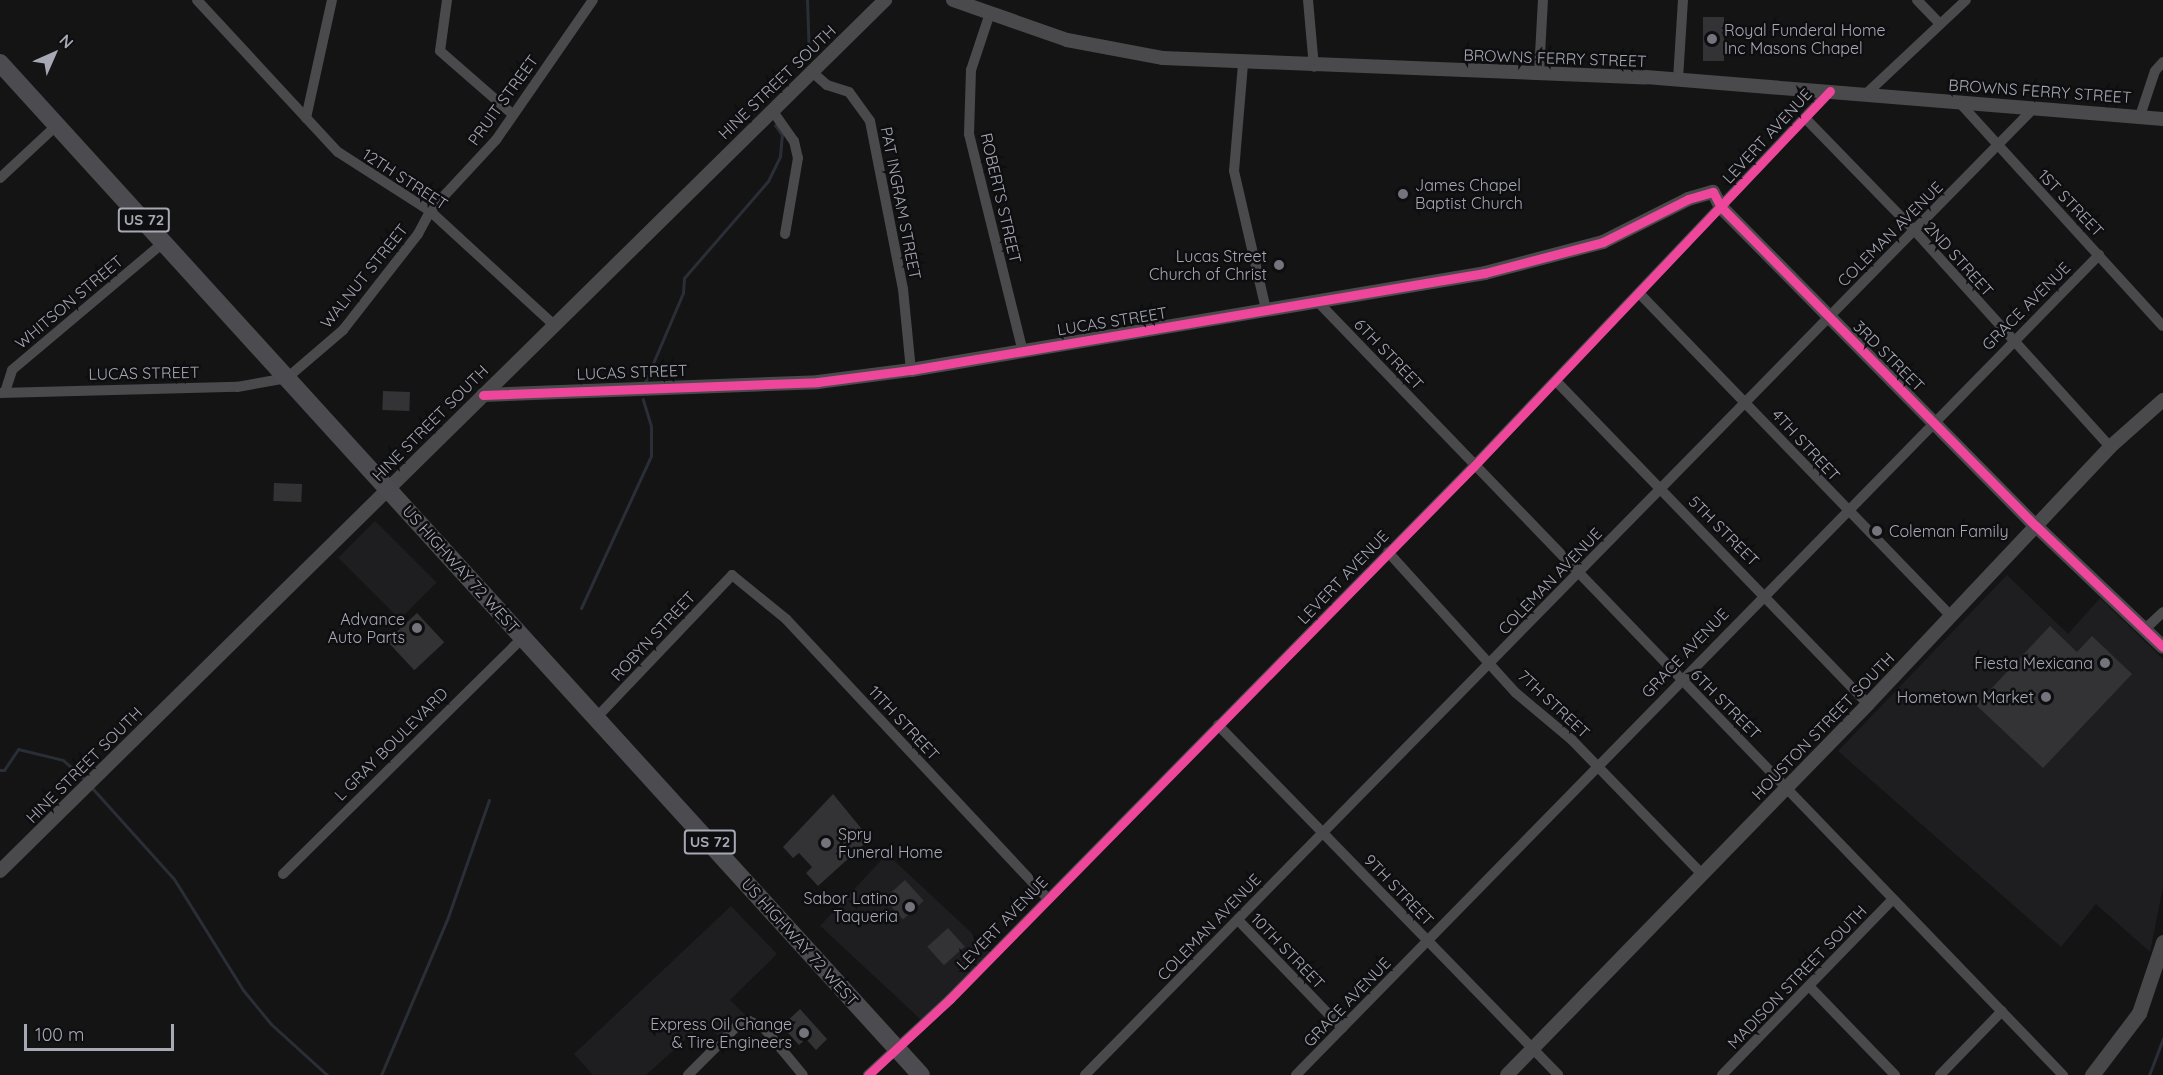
<!DOCTYPE html>
<style>
body{margin:0}
#map{position:relative;width:2163px;height:1075px;overflow:hidden;background:#141414;font-family:Quicksand,sans-serif}
div>[style]{position:absolute}
.built>*{inset:0;background:#1e1e20;transform-origin:0 0}
.stream>*{height:3px;margin:-1.5px;padding:0 1.5px;transform-origin:1.5px;border-radius:1.5px;background:#2a2e36}
.building>*{inset:0;background:#333335;transform-origin:0 0}
.minor>*{height:10px;margin:-5px;padding:0 5px;transform-origin:5px;border-radius:5px;background:#4a4a4d}
.tertiary>*{height:14px;margin:-7px;padding:0 7px;transform-origin:7px;border-radius:7px;background:#4a4a4d}
.secondary>*{height:15px;margin:-7.5px;padding:0 7.5px;transform-origin:7.5px;border-radius:7.5px;background:#48484b}
.trunk>*{height:18px;margin:-9px;padding:0 9px;transform-origin:9px;border-radius:9px;background:#4c4c50}
.cycleway>*{height:9px;margin:-4.5px;padding:0 4.5px;transform-origin:4.5px;border-radius:4.5px;background:#ed469a}
.dots>*{width:16px;height:16px;translate:-50% -50%;box-sizing:border-box;border:3px solid #0e0e10;border-radius:50%}
span{translate:-50% -50%;white-space:nowrap;text-align:center;line-height:1.15;-webkit-text-stroke:5px #0e0e10;paint-order:stroke}
.shield-label span{padding:2px 4px;background:#0e0e10;border:2px solid;border-radius:4px;-webkit-text-stroke-width:0}
.shield-label{font-size:15px;color:#a6a8b4;font-weight:700}
.poi-label{font-size:16px;color:#a6a8b4}
.left{translate:0 -50%;text-align:left}
.right{translate:-100% -50%;text-align:right}
.street-label{font-size:16px;color:#a6a8b4}
.north{position:absolute;left:24px;top:24px;width:60px;height:60px;-webkit-text-stroke:4px #0e0e10;paint-order:stroke;rotate:45deg;font-size:16px;font-weight:700;line-height:24px;text-align:center;color:#a6a8b4}
.north::after{content:'';display:block;margin:auto;width:21px;height:27px;background:#a6a8b4;clip-path:polygon(50% 0,100% 100%,50% 72%,0 100%)}
.scale{position:absolute;left:24px;top:1024px;width:150px;height:27px;box-sizing:border-box;border:3px solid #a6a8b4;border-top:0;padding-left:8px;font-size:18px;line-height:21px;white-space:nowrap;color:#a6a8b4;-webkit-text-stroke:4px #0e0e10;paint-order:stroke}
</style>
<div id="map">
<div class="built">
<i style="left:375px;top:521px;width:87px;height:52px;rotate:45deg"></i>
<i style="clip-path:polygon(2007px 575px,2068px 634px,2100px 598px,2163px 659px,2163px 887px,2150px 952px,2096px 904px,2061px 947px,1838px 751px)"></i>
<i style="left:887px;top:854px;width:141px;height:98px;rotate:43deg"></i>
<i style="clip-path:polygon(731px 906px,777px 954px,730px 1000px,746px 1016px,723px 1040px,704px 1023px,646px 1075px,593px 1075px,574px 1054px)"></i>
</div>
<div class="stream">
<i style="left:807px;top:0;width:58px;rotate:88deg"></i>
<i style="left:645px;top:382px;width:97px;rotate:-66.9deg"></i>
<i style="left:683px;top:293px;width:15px;rotate:-86deg"></i>
<i style="left:684px;top:278px;width:128px;rotate:-49.1deg"></i>
<i style="left:768px;top:181px;width:28px;rotate:-64deg"></i>
<i style="left:780px;top:156px;width:21px;rotate:-85deg"></i>
<i style="left:782px;top:135px;width:12px;rotate:-125deg"></i>
<i style="left:581px;top:608px;width:167px;rotate:-65.3deg"></i>
<i style="left:651px;top:456px;width:30px;rotate:-90deg"></i>
<i style="left:651px;top:426px;width:28px;rotate:-107deg"></i>
<i style="left:0;top:770px;width:4px"></i>
<i style="left:4px;top:770px;width:25px;rotate:-56deg"></i>
<i style="left:18px;top:749px;width:46px;rotate:13.7deg"></i>
<i style="left:63px;top:760px;width:28px;rotate:42deg"></i>
<i style="left:93px;top:789px;width:121px;rotate:48deg"></i>
<i style="left:174px;top:879px;width:131px;rotate:58.1deg"></i>
<i style="left:243px;top:990px;width:44px;rotate:50.5deg"></i>
<i style="left:271px;top:1024px;width:76px;rotate:42.3deg"></i>
<i style="left:381px;top:1075px;width:172px;rotate:-67deg"></i>
<i style="left:448px;top:917px;width:124px;rotate:-70.7deg"></i>
<i style="left:2149px;top:1075px;width:39px;rotate:-69deg"></i>
</div>
<div class="building">
<i style="left:1703px;top:17px;width:21px;height:44px"></i>
<i style="left:383px;top:391px;width:27px;height:19px;rotate:2deg"></i>
<i style="left:274px;top:483px;width:28px;height:18px;rotate:2deg"></i>
<i style="left:417px;top:613px;width:40px;height:41px;rotate:47deg"></i>
<i style="clip-path:polygon(2050px 626px,2077px 652px,2092px 636px,2132px 674px,2043px 768px,1976px 705px)"></i>
<i style="clip-path:polygon(833px 794px,870px 839px,818px 886px,806px 873px,812px 867px,799px 853px,793px 858px,783px 847px)"></i>
<i style="left:905px;top:880px;width:28px;height:28px;rotate:48deg"></i>
<i style="left:948px;top:928px;width:25px;height:28px;rotate:48deg"></i>
<i style="clip-path:polygon(800px 1009px,827px 1039px,816px 1050px,806px 1039px,799px 1045px,782px 1026px)"></i>
</div>
<div class="minor">
<i style="left:197px;top:0;width:207px;rotate:47.2deg"></i>
<i style="left:338px;top:152px;width:109px;rotate:32.7deg"></i>
<i style="left:430px;top:211px;width:167px;rotate:42.6deg"></i>
<i style="left:447px;top:0;width:51px;rotate:97.8deg"></i>
<i style="left:440px;top:51px;width:94px;rotate:41.1deg"></i>
<i style="left:1308px;top:0;width:67px;rotate:84.9deg"></i>
<i style="left:1917px;top:0;width:33px;rotate:46deg"></i>
<i style="left:989px;top:16px;width:57px;rotate:108.4deg"></i>
<i style="left:971px;top:70px;width:64px;rotate:91.8deg"></i>
<i style="left:969px;top:134px;width:225px;rotate:76.1deg"></i>
<i style="left:1243px;top:64px;width:107px;rotate:94.8deg"></i>
<i style="left:1234px;top:171px;width:143px;rotate:77deg"></i>
<i style="left:812px;top:72px;width:20px;rotate:41deg"></i>
<i style="left:827px;top:85px;width:23px;rotate:18deg"></i>
<i style="left:849px;top:92px;width:36px;rotate:54deg"></i>
<i style="left:870px;top:121px;width:171px;rotate:78.9deg"></i>
<i style="left:903px;top:289px;width:81px;rotate:84.4deg"></i>
<i style="left:1539px;top:73px;width:73px;rotate:-86.9deg"></i>
<i style="left:1678px;top:79px;width:79px;rotate:-86.4deg"></i>
<i style="left:1866px;top:94px;width:137px;rotate:-43.2deg"></i>
<i style="left:1958px;top:101px;width:304px;rotate:47.7deg"></i>
<i style="left:772px;top:110px;width:38px;rotate:55deg"></i>
<i style="left:794px;top:141px;width:17px;rotate:77deg"></i>
<i style="left:798px;top:158px;width:77px;rotate:99.7deg"></i>
<i style="left:2140px;top:116px;width:47px;rotate:-71.6deg"></i>
<i style="left:2155px;top:71px;width:12px;rotate:-48deg"></i>
<i style="left:306px;top:118px;width:121px;rotate:-77.6deg"></i>
<i style="left:1807px;top:120px;width:155px;rotate:45.8deg"></i>
<i style="left:1915px;top:231px;width:291px;rotate:47.9deg"></i>
<i style="left:0;top:178px;width:78px;rotate:-42.9deg"></i>
<i style="left:1639px;top:293px;width:449px;rotate:46deg"></i>
<i style="left:1318px;top:302px;width:1074px;rotate:46.06deg"></i>
<i style="left:1556px;top:381px;width:449px;rotate:46deg"></i>
<i style="left:5px;top:392px;width:23px;rotate:-72deg"></i>
<i style="left:12px;top:370px;width:199px;rotate:-40.1deg"></i>
<i style="left:0;top:393px;width:237px;rotate:-1.5deg"></i>
<i style="left:237px;top:387px;width:51px;rotate:-10.2deg"></i>
<i style="left:287px;top:378px;width:74px;rotate:-40.6deg"></i>
<i style="left:343px;top:330px;width:122px;rotate:-52deg"></i>
<i style="left:418px;top:234px;width:26px;rotate:-62deg"></i>
<i style="left:430px;top:211px;width:97px;rotate:-47.1deg"></i>
<i style="left:496px;top:140px;width:170px;rotate:-55.3deg"></i>
<i style="left:1388px;top:552px;width:190px;rotate:47.8deg"></i>
<i style="left:1516px;top:693px;width:73px;rotate:40deg"></i>
<i style="left:1572px;top:740px;width:188px;rotate:45.9deg"></i>
<i style="left:2145px;top:629px;width:25px;rotate:-43deg"></i>
<i style="left:597px;top:717px;width:196px;rotate:-46.4deg"></i>
<i style="left:732px;top:575px;width:70px;rotate:39.2deg"></i>
<i style="left:786px;top:619px;width:382px;rotate:46.9deg"></i>
<i style="left:1218px;top:725px;width:488px;rotate:45.8deg"></i>
<i style="left:283px;top:874px;width:337px;rotate:-44.6deg"></i>
<i style="left:1238px;top:920px;width:150px;rotate:46.1deg"></i>
<i style="left:1809px;top:986px;width:124px;rotate:46deg"></i>
<i style="left:688px;top:1075px;width:69px;rotate:-45deg"></i>
<i style="left:737px;top:1026px;width:13px;rotate:-23deg"></i>
<i style="left:749px;top:1021px;width:15px;rotate:23deg"></i>
<i style="left:763px;top:1027px;width:62px;rotate:50.2deg"></i>
<i style="left:868px;top:1075px;width:112px;rotate:-42.8deg"></i>
<i style="left:950px;top:999px;width:747px;rotate:-45.49deg"></i>
<i style="left:1474px;top:466px;width:517px;rotate:-46.49deg"></i>
<i style="left:1085px;top:1075px;width:1356px;rotate:-45.54deg"></i>
<i style="left:1296px;top:1075px;width:1148px;rotate:-45.6deg"></i>
<i style="left:1722px;top:1075px;width:245px;rotate:-45.8deg"></i>
<i style="left:1940px;top:1075px;width:89px;rotate:-45.9deg"></i>
</div>
<div class="tertiary">
<i style="left:953px;top:0;width:121px;rotate:19.3deg"></i>
<i style="left:1067px;top:40px;width:98px;rotate:10.6deg"></i>
<i style="left:1163px;top:58px;width:483px;rotate:2.3deg"></i>
<i style="left:1646px;top:77px;width:519px;rotate:4.64deg"></i>
<i style="left:483px;top:395px;width:335px;rotate:-2.2deg"></i>
<i style="left:818px;top:382px;width:94px;rotate:-7.4deg"></i>
<i style="left:911px;top:370px;width:582px;rotate:-9.59deg"></i>
<i style="left:1485px;top:273px;width:122px;rotate:-14.7deg"></i>
<i style="left:1603px;top:242px;width:95px;rotate:-26.8deg"></i>
<i style="left:1688px;top:199px;width:26px;rotate:-16deg"></i>
<i style="left:1713px;top:192px;width:17px;rotate:62deg"></i>
<i style="left:1721px;top:207px;width:448px;rotate:45.4deg"></i>
<i style="left:2036px;top:526px;width:175px;rotate:43.6deg"></i>
<i style="left:0;top:871px;width:1242px;rotate:-44.54deg"></i>
<i style="left:1507px;top:1075px;width:518px;rotate:-45.78deg"></i>
<i style="left:1868px;top:704px;width:353px;rotate:-46.7deg"></i>
<i style="left:2110px;top:447px;width:71px;rotate:-41.6deg"></i>
</div>
<div class="secondary">
<i style="left:2092px;top:1075px;width:78px;rotate:-52.8deg"></i>
<i style="left:2139px;top:1013px;width:75px;rotate:-71.3deg"></i>
</div>
<div class="trunk">
<i style="left:0;top:63px;width:1368px;rotate:47.7deg"></i>
</div>
<div class="cycleway">
<i style="left:483px;top:395px;width:335px;rotate:-2.2deg"></i>
<i style="left:818px;top:382px;width:94px;rotate:-7.4deg"></i>
<i style="left:911px;top:370px;width:582px;rotate:-9.59deg"></i>
<i style="left:1485px;top:273px;width:122px;rotate:-14.7deg"></i>
<i style="left:1603px;top:242px;width:95px;rotate:-26.8deg"></i>
<i style="left:1688px;top:199px;width:26px;rotate:-16deg"></i>
<i style="left:1713px;top:192px;width:17px;rotate:62deg"></i>
<i style="left:1721px;top:207px;width:448px;rotate:45.4deg"></i>
<i style="left:2036px;top:526px;width:175px;rotate:43.6deg"></i>
<i style="left:868px;top:1075px;width:112px;rotate:-42.8deg"></i>
<i style="left:950px;top:999px;width:747px;rotate:-45.49deg"></i>
<i style="left:1474px;top:466px;width:517px;rotate:-46.49deg"></i>
</div>
<div class="dots">
<i style="left:1712px;top:39px;background:#73747c"></i>
<i style="left:1403px;top:194px;background:#73747c"></i>
<i style="left:1279px;top:265px;background:#73747c"></i>
<i style="left:1877px;top:531px;background:#73747c"></i>
<i style="left:417px;top:628px;background:#73747c"></i>
<i style="left:2105px;top:663px;background:#73747c"></i>
<i style="left:2046px;top:697px;background:#73747c"></i>
<i style="left:826px;top:843px;background:#73747c"></i>
<i style="left:910px;top:907px;background:#73747c"></i>
<i style="left:804px;top:1033px;background:#73747c"></i>
</div>
<div class="shield-label">
<span style="left:144px;top:220px">US 72</span>
<span style="left:710px;top:842px">US 72</span>
</div>
<div class="poi-label">
<span class="left" style="left:1724px;top:39px">Royal Funderal Home<br>Inc Masons Chapel</span>
<span class="left" style="left:1415px;top:194px">James Chapel<br>Baptist Church</span>
<span class="right" style="left:1267px;top:265px">Lucas Street<br>Church of Christ</span>
<span class="left" style="left:1889px;top:531px">Coleman Family</span>
<span class="right" style="left:405px;top:628px">Advance<br>Auto Parts</span>
<span class="right" style="left:2093px;top:663px">Fiesta Mexicana</span>
<span class="right" style="left:2034px;top:697px">Hometown Market</span>
<span class="left" style="left:838px;top:843px">Spry<br>Funeral Home</span>
<span class="right" style="left:898px;top:907px">Sabor Latino<br>Taqueria</span>
<span class="right" style="left:792px;top:1033px">Express Oil Change<br>&amp; Tire Engineers</span>
</div>
<div class="street-label">
<span style="left:1555px;top:58px;rotate:2deg">BROWNS FERRY STREET</span>
<span style="left:777px;top:82px;rotate:-44deg">HINE STREET SOUTH</span>
<span style="left:2040px;top:91px;rotate:4deg">BROWNS FERRY STREET</span>
<span style="left:503px;top:100px;rotate:-54deg">PRUIT STREET</span>
<span style="left:1767px;top:136px;rotate:-47deg">LEVERT AVENUE</span>
<span style="left:405px;top:179px;rotate:33deg">12TH STREET</span>
<span style="left:1001px;top:198px;rotate:77deg">ROBERTS STREET</span>
<span style="left:901px;top:203px;rotate:79deg">PAT INGRAM STREET</span>
<span style="left:2071px;top:203px;rotate:46deg">1ST STREET</span>
<span style="left:1890px;top:234px;rotate:-45deg">COLEMAN AVENUE</span>
<span style="left:1959px;top:259px;rotate:48deg">2ND STREET</span>
<span style="left:364px;top:276px;rotate:-51deg">WALNUT STREET</span>
<span style="left:69px;top:302px;rotate:-40deg">WHITSON STREET</span>
<span style="left:2026px;top:306px;rotate:-45deg">GRACE AVENUE</span>
<span style="left:1112px;top:321px;rotate:-9deg">LUCAS STREET</span>
<span style="left:1389px;top:354px;rotate:46deg">6TH STREET</span>
<span style="left:1889px;top:356px;rotate:45deg">3RD STREET</span>
<span style="left:632px;top:372px;rotate:-2deg">LUCAS STREET</span>
<span style="left:144px;top:373px;rotate:-1deg">LUCAS STREET</span>
<span style="left:430px;top:423px;rotate:-45deg">HINE STREET SOUTH</span>
<span style="left:1806px;top:445px;rotate:47deg">4TH STREET</span>
<span style="left:1724px;top:531px;rotate:45deg">5TH STREET</span>
<span style="left:461px;top:569px;rotate:48deg">US HIGHWAY 72 WEST</span>
<span style="left:1343px;top:577px;rotate:-46deg">LEVERT AVENUE</span>
<span style="left:1550px;top:581px;rotate:-46deg">COLEMAN AVENUE</span>
<span style="left:653px;top:636px;rotate:-47deg">ROBYN STREET</span>
<span style="left:1685px;top:653px;rotate:-46deg">GRACE AVENUE</span>
<span style="left:1554px;top:704px;rotate:43deg">7TH STREET</span>
<span style="left:1726px;top:704px;rotate:45deg">6TH STREET</span>
<span style="left:904px;top:723px;rotate:47deg">11TH STREET</span>
<span style="left:1823px;top:726px;rotate:-46deg">HOUSTON STREET SOUTH</span>
<span style="left:391px;top:744px;rotate:-45deg">L GRAY BOULEVARD</span>
<span style="left:84px;top:765px;rotate:-45deg">HINE STREET SOUTH</span>
<span style="left:1399px;top:890px;rotate:46deg">9TH STREET</span>
<span style="left:1002px;top:923px;rotate:-46deg">LEVERT AVENUE</span>
<span style="left:1209px;top:927px;rotate:-46deg">COLEMAN AVENUE</span>
<span style="left:800px;top:942px;rotate:48deg">US HIGHWAY 72 WEST</span>
<span style="left:1288px;top:951px;rotate:46deg">10TH STREET</span>
<span style="left:1797px;top:977px;rotate:-46deg">MADISON STREET SOUTH</span>
<span style="left:1347px;top:1002px;rotate:-46deg">GRACE AVENUE</span>
</div>
<div class="north">N</div>
<div class="scale">100 m</div>
</div>
